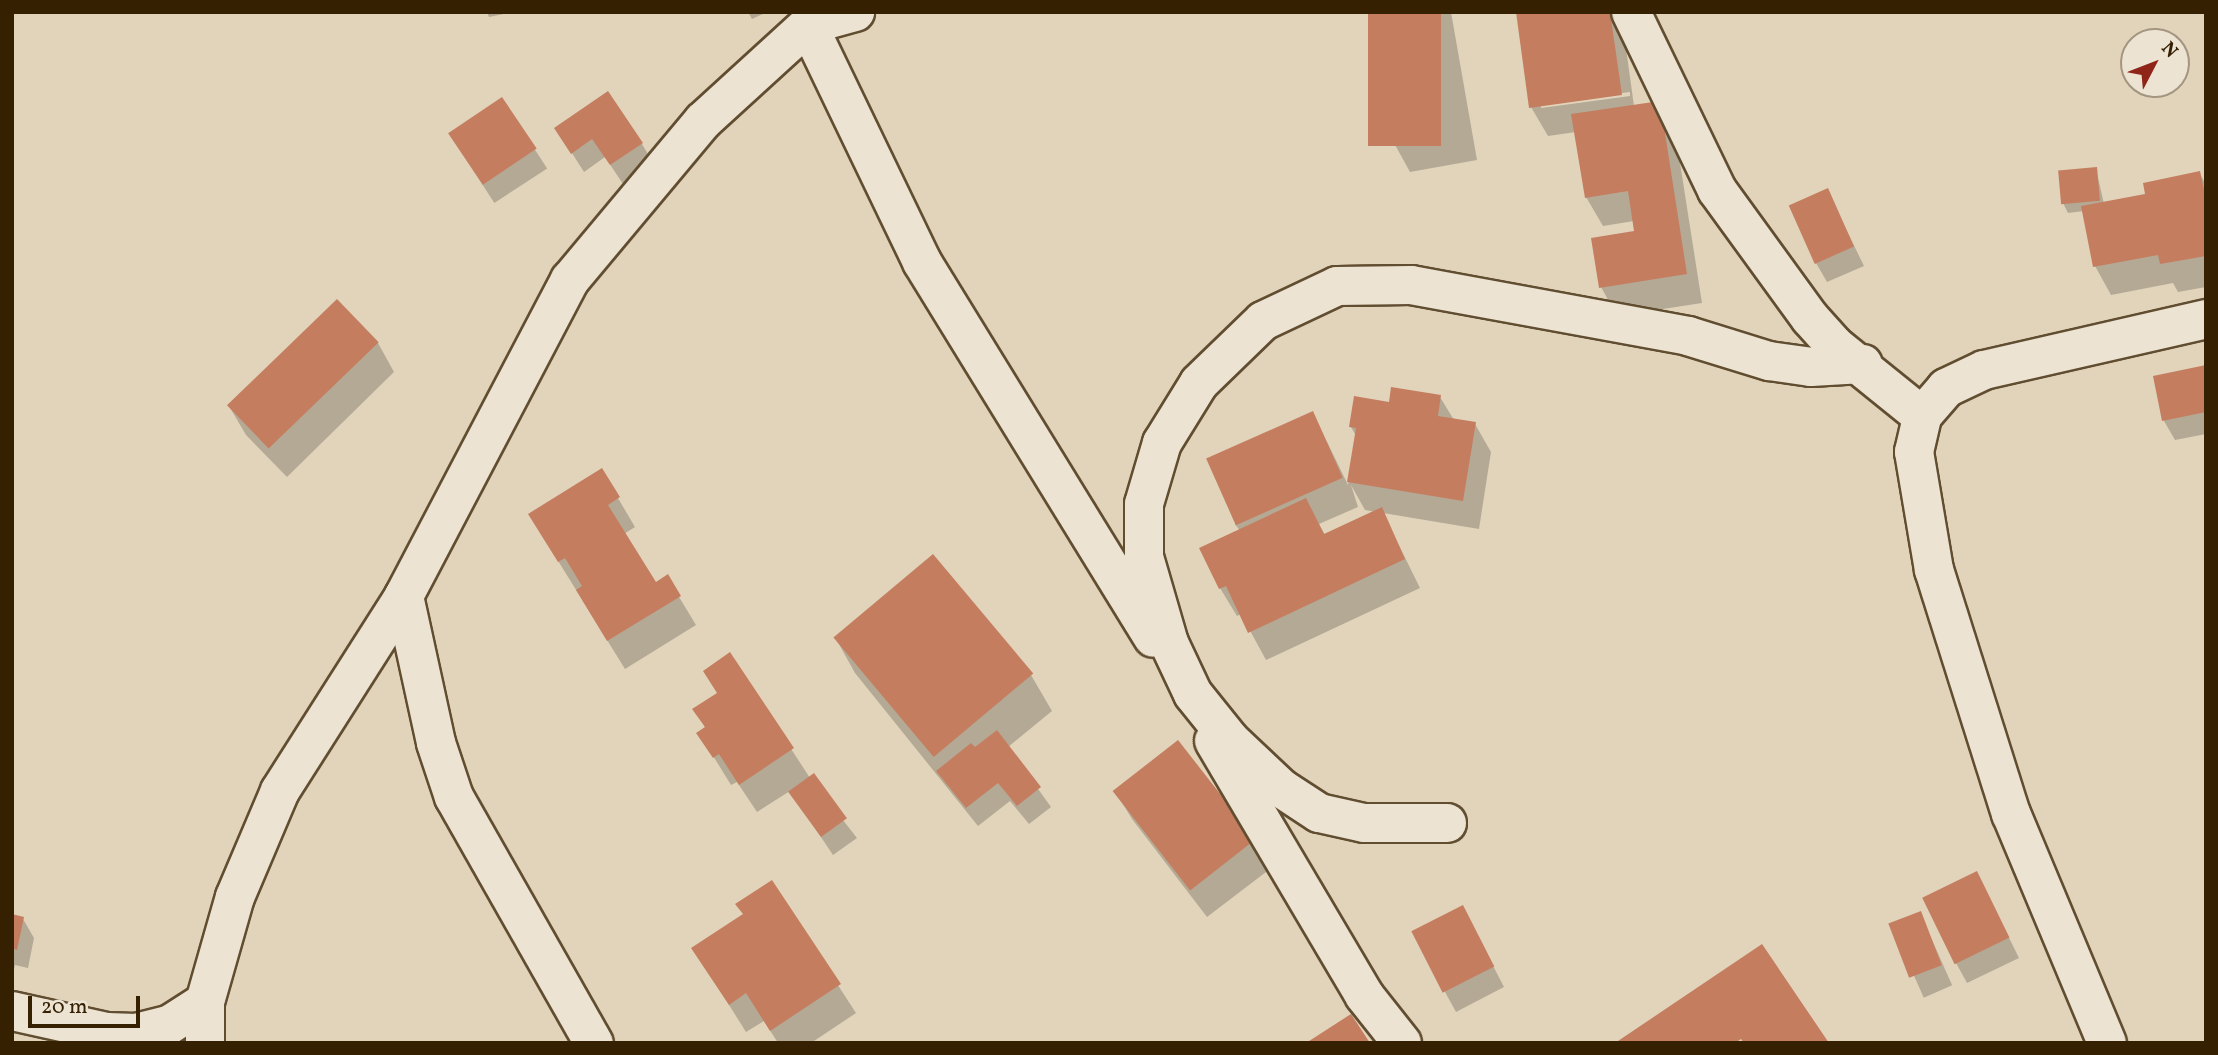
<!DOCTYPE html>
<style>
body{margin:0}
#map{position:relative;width:2218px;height:1055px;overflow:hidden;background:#e1d4bb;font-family:Vollkorn,serif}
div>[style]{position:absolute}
.shadow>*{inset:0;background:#0003;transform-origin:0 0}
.building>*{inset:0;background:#c57d60;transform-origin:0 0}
.roads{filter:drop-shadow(2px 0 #614d30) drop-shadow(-2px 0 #614d30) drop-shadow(0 2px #614d30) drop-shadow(0 -2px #614d30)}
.minor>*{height:38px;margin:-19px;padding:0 19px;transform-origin:19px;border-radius:19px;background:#ece3d3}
span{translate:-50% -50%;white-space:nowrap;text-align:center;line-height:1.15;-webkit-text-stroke:5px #ece3d3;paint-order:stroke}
.frame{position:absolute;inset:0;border:14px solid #362002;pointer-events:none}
.north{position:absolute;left:2120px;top:28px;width:70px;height:70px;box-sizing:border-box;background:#ece3d3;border:2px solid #a3957f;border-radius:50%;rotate:48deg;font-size:19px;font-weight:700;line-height:28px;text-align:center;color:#362002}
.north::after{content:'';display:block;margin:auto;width:24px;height:32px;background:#8f2418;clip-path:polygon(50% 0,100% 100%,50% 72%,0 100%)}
.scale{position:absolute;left:28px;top:996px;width:112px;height:32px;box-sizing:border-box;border:4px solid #362002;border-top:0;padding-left:9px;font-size:21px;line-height:24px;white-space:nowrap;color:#362002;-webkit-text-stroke:5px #ece3d3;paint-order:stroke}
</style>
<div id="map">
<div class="shadow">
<i style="clip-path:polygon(487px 12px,513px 12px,489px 17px)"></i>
<i style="clip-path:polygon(748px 12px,767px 12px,752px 19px)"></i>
<i style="clip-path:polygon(1370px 12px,1451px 12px,1477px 160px,1410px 172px,1394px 143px)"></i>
<i style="clip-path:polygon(evenodd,1518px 12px,1621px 12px,1634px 106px,1659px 103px,1675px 131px,1702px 303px,1617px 316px,1601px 287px,1636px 233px,1634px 221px,1603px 226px,1586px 197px,1576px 132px,1548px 136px,1531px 107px,1518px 12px,1630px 92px,1630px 96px,1541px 108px,1541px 104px,1630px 92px)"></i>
<i style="left:502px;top:99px;width:83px;height:63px;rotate:57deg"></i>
<i style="clip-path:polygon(556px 128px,642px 144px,653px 163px,623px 184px,605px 157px,584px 172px)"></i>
<i style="clip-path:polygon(2096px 169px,2104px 204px,2147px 196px,2199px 173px,2206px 184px,2206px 287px,2178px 292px,2173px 283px,2111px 295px,2095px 266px,2084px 211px,2068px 213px,2063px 203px)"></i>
<i style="clip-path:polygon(1827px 190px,1864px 266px,1827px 282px,1816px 263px)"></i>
<i style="clip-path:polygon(337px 302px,378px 343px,394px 372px,287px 477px,246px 435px,229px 406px)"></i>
<i style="clip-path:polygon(2206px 366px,2206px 434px,2175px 440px,2164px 421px,2155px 378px)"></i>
<i style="clip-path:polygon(evenodd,1440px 397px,1454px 420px,1475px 424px,1491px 452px,1479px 529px,1383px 513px,1420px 588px,1266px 660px,1241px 614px,1237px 616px,1220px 588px,1240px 531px,1235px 524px,1313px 413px,1348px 485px,1356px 436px,1351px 427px,1390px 404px,1440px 397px,1351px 485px,1365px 510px,1376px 512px,1325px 535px,1319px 524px,1358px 507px,1351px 485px)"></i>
<i style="clip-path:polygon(602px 471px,635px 527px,624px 534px,655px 584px,667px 577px,696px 625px,625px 669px,547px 543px)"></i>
<i style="clip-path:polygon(835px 637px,1031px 675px,1052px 711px,1008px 747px,1051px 807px,1029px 824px,1010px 801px,978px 826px,855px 673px)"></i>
<i style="clip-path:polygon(730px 655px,810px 778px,857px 838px,833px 855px,790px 791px,757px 812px,737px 782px,731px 785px,699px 733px,706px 729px,695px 709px,718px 694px)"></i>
<i style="clip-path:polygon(1115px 791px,1254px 841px,1270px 869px,1207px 917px,1132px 819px)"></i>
<i style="clip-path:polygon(771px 882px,856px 1013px,811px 1043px,778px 1043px,764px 1021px,746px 1032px,694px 949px,744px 915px)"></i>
<i style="clip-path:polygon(1987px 893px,2019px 958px,1967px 983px,1956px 963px)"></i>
<i style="left:1920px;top:913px;width:79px;height:31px;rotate:66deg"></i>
<i style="clip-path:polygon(12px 916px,23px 919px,34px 938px,28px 968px,15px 965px,12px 978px)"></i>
<i style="clip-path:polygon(1473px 927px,1504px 987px,1456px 1012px,1445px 992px)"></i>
</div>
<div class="building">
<i style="left:1368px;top:12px;width:73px;height:134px"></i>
<i style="clip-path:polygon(1516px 12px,1610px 12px,1622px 95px,1529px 108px)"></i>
<i style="clip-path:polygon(608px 91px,643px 143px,610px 165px,592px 139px,571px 154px,554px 128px)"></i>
<i style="left:502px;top:97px;width:62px;height:65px;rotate:56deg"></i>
<i style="clip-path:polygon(1660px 101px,1687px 274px,1599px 288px,1591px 238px,1634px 231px,1628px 191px,1585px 198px,1571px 114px)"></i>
<i style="left:2097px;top:167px;width:34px;height:39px;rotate:85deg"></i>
<i style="clip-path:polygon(2200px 171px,2206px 199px,2206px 256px,2160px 264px,2158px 255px,2093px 267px,2081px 206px,2145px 194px,2143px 183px)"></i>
<i style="left:1828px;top:188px;width:64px;height:43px;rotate:66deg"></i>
<i style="left:337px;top:299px;width:60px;height:153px;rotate:46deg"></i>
<i style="clip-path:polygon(2206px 365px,2206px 412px,2162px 421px,2153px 376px)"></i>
<i style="clip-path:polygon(1391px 387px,1441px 395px,1438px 416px,1476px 422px,1463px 501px,1347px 482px,1356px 428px,1349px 427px,1354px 396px,1389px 402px)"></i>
<i style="left:1313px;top:411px;width:73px;height:117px;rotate:66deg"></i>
<i style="clip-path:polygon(602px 468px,620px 497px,608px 505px,656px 582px,668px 574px,681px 596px,607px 641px,576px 590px,582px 586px,565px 558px,558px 562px,528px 514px)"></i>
<i style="clip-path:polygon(1306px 498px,1324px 534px,1382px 507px,1405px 559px,1248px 633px,1226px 586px,1219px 589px,1199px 548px)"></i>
<i style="left:933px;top:554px;width:156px;height:130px;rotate:50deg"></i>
<i style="clip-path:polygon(730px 652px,794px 748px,739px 785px,719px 754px,713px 758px,696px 733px,705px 727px,692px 709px,717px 693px,703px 671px)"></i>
<i style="clip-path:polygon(997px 730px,1041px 787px,1017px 806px,998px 783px,966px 808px,936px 771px,971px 743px,975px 747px)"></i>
<i style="left:1178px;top:740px;width:126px;height:83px;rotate:52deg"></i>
<i style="left:814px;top:773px;width:56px;height:32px;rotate:54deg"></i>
<i style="left:1977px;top:871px;width:74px;height:61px;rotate:64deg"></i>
<i style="clip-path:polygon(772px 880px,841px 984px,770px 1031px,746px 993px,729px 1005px,691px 948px,743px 914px,735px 904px)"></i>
<i style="left:1463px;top:905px;width:69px;height:58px;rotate:63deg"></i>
<i style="left:1921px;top:911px;width:58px;height:35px;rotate:69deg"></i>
<i style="clip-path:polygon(12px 914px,24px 917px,17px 950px,12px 948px)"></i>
<i style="clip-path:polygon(1762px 944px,1829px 1043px,1744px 1043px,1741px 1039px,1735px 1043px,1615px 1043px)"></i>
<i style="clip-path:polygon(1351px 1014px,1370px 1043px,1306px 1043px)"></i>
</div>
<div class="roads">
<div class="minor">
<i style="left:1631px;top:12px;width:198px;rotate:64.2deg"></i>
<i style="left:1717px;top:190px;width:158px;rotate:54deg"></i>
<i style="left:1810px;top:318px;width:36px;rotate:48deg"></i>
<i style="left:1834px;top:345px;width:113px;rotate:38.9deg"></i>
<i style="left:808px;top:25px;width:263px;rotate:64.3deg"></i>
<i style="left:922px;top:262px;width:441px;rotate:58.4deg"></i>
<i style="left:404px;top:596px;width:150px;rotate:77.7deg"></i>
<i style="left:436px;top:743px;width:57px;rotate:71.6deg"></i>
<i style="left:454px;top:797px;width:283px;rotate:60.4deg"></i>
<i style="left:1214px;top:741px;width:295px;rotate:59.4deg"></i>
<i style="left:1364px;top:995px;width:61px;rotate:51.6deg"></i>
<i style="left:1447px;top:823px;width:83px;rotate:180deg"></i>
<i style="left:1364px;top:823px;width:46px;rotate:-167.5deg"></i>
<i style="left:1319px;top:813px;width:45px;rotate:-146.7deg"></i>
<i style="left:1281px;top:788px;width:70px;rotate:-136.7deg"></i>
<i style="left:1230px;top:740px;width:59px;rotate:-128.8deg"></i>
<i style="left:1193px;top:694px;width:56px;rotate:-115.2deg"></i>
<i style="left:1169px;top:643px;width:90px;rotate:-106.2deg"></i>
<i style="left:1144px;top:557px;width:53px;rotate:-90deg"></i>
<i style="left:1144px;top:504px;width:64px;rotate:-73.6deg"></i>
<i style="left:1162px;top:443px;width:70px;rotate:-58.3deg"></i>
<i style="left:1199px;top:383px;width:89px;rotate:-44.1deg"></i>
<i style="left:1263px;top:321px;width:82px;rotate:-25.3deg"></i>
<i style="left:1337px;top:286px;width:74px;rotate:-0.8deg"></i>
<i style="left:1411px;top:285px;width:282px;rotate:10.4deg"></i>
<i style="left:1688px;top:336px;width:85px;rotate:17.2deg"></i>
<i style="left:1769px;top:361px;width:42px;rotate:8.1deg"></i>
<i style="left:1811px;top:367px;width:52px;rotate:-3.3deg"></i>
<i style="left:12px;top:1011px;width:97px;rotate:12.5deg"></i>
<i style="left:107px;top:1032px;width:29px;rotate:2deg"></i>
<i style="left:136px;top:1033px;width:34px;rotate:-14deg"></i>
<i style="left:169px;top:1025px;width:43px;rotate:-32.6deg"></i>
<i style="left:205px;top:1043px;width:41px;rotate:-90deg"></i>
<i style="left:205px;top:1002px;width:109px;rotate:-74.1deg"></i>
<i style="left:235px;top:897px;width:115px;rotate:-67deg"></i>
<i style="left:280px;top:791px;width:231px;rotate:-57.5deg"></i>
<i style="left:404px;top:596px;width:357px;rotate:-62.3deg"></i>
<i style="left:570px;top:280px;width:207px;rotate:-50.1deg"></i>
<i style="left:703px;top:121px;width:142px;rotate:-42.4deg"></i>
<i style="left:808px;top:25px;width:49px;rotate:-15.5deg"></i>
<i style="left:2107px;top:1043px;width:248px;rotate:-112.7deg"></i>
<i style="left:2011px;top:814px;width:256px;rotate:-107.5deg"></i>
<i style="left:1934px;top:570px;width:120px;rotate:-99.6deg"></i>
<i style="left:1914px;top:452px;width:37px;rotate:-77deg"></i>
<i style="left:1922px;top:416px;width:37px;rotate:-49deg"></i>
<i style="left:1946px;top:388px;width:42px;rotate:-25.3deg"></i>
<i style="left:1984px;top:370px;width:228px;rotate:-12.9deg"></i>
</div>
</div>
<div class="frame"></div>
<div class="north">N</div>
<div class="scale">20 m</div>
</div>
